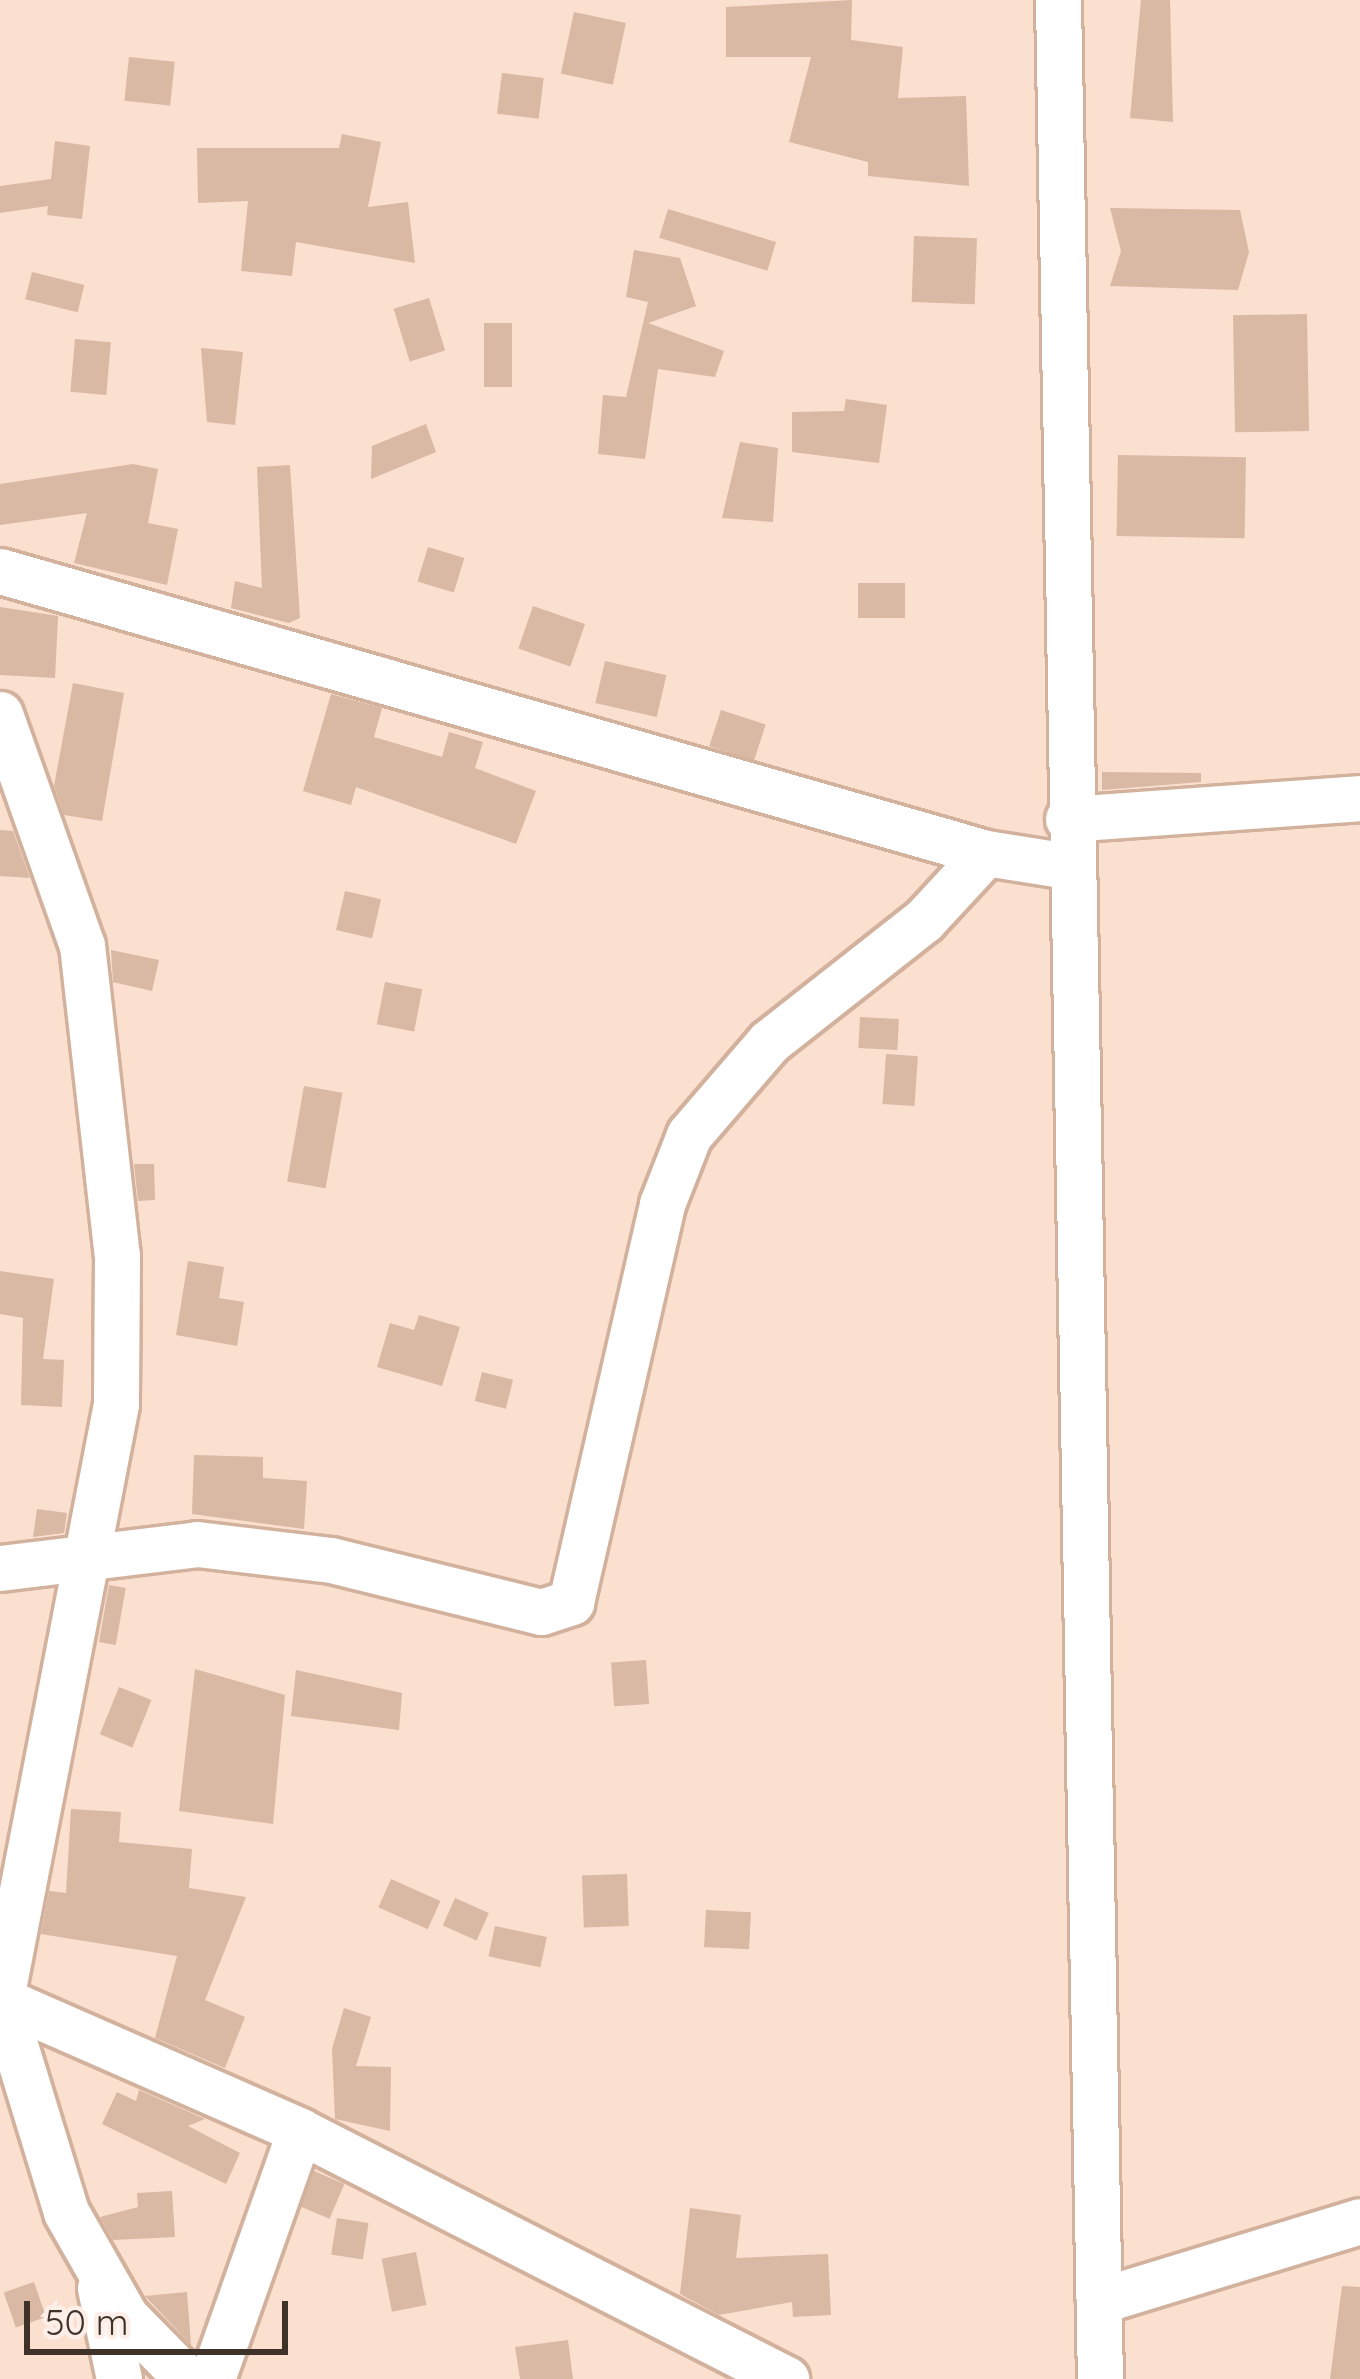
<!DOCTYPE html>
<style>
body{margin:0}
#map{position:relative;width:1360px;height:2379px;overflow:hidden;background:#fbdfcf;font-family:Quicksand,sans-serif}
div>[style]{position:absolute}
.building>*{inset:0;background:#d9b8a4;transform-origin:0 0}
.roads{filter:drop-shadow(3px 0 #d2b19d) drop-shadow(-3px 0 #d2b19d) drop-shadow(0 3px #d2b19d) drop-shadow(0 -3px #d2b19d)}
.minor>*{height:45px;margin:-22.5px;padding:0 22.5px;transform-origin:22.5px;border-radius:22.5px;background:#fff}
span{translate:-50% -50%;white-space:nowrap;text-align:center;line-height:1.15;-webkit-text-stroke:12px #fdefe7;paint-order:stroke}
.scale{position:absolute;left:24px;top:2301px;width:264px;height:54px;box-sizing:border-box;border:6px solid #3f3229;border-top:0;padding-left:15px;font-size:36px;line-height:42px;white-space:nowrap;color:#3f3229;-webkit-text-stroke:9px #fdefe7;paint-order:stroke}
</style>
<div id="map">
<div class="building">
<i style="clip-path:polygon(852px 0,851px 40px,903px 47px,898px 98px,966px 96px,969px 186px,868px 176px,868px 162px,789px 142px,811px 57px,726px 57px,726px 7px)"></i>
<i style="clip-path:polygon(1141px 0,1170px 0,1173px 122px,1130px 118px)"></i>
<i style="left:574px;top:12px;width:53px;height:63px;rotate:12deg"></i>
<i style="left:129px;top:57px;width:46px;height:44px;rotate:6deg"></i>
<i style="left:502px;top:73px;width:42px;height:41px;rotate:7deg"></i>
<i style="clip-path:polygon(342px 134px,381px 142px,368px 207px,408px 202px,415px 263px,296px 242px,292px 276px,241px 271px,248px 201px,198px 203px,197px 148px,339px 148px)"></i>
<i style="clip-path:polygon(55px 141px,90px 146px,82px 219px,47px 215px,48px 206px,0 213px,0 186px,51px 179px)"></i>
<i style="clip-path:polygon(1110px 208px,1240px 210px,1249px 252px,1238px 290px,1110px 286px,1121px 251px)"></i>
<i style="left:668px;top:209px;width:113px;height:30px;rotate:17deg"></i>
<i style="left:914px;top:236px;width:63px;height:66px;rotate:2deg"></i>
<i style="clip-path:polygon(634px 250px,680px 258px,696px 306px,648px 323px,724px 351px,715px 377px,658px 369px,645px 459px,598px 454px,603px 395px,626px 397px,648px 302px,626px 297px)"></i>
<i style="left:32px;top:272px;width:54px;height:28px;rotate:14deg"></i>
<i style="left:429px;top:298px;width:55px;height:37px;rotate:73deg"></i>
<i style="left:1307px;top:314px;width:117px;height:74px;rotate:89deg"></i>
<i style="left:484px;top:323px;width:28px;height:64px"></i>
<i style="left:75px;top:339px;width:36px;height:53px;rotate:5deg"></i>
<i style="clip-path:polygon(201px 348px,243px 352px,235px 425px,207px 422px)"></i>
<i style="clip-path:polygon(846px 399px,887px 405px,879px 463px,792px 452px,792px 412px,844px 411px)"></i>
<i style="clip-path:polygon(426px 424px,436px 452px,371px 479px,372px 446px)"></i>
<i style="clip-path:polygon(740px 442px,778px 448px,773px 522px,722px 518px)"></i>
<i style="left:1118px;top:455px;width:128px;height:81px;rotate:1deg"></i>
<i style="clip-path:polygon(133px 464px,158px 469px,148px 523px,178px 529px,167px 585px,74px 563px,87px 513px,0 525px,0 484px)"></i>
<i style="clip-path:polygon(290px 465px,300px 618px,289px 623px,231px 608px,235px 581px,262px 588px,257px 467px)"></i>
<i style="left:428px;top:547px;width:38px;height:36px;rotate:17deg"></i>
<i style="left:858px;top:583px;width:47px;height:35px"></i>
<i style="left:533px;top:606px;width:55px;height:45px;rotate:19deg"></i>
<i style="clip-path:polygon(0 607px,58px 616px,55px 678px,0 675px)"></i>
<i style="left:605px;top:661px;width:63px;height:43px;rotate:13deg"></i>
<i style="clip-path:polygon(73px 683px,124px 693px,102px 821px,64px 815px,54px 786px)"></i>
<i style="clip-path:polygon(331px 694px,382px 708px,374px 737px,442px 757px,449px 732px,483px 742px,475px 768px,536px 791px,516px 844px,356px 787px,351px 805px,303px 791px)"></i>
<i style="left:721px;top:710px;width:47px;height:38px;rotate:18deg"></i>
<i style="clip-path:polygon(1102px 772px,1201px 773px,1201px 782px,1102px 790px)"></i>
<i style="clip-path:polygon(0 830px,13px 831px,30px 878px,0 876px)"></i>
<i style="left:345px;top:891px;width:37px;height:40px;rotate:13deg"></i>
<i style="clip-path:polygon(111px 950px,159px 960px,152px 991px,113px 982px)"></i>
<i style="left:385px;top:982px;width:38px;height:43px;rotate:11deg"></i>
<i style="left:860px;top:1017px;width:39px;height:31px;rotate:3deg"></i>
<i style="left:886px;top:1054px;width:32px;height:50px;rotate:4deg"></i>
<i style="left:304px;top:1086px;width:39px;height:97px;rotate:10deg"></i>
<i style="clip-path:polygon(134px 1164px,154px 1164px,155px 1200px,138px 1201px)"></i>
<i style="clip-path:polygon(188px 1261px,224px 1267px,219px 1298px,244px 1302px,237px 1346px,176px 1335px)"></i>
<i style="clip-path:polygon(0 1271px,54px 1279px,43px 1359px,64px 1360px,62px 1407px,21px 1405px,23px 1318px,0 1314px)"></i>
<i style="clip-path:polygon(419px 1315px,460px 1327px,442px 1386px,377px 1367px,390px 1323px,414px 1330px)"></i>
<i style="left:482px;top:1372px;width:32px;height:30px;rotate:14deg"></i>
<i style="clip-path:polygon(194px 1455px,263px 1457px,263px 1478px,307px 1481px,304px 1529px,192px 1514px)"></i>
<i style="clip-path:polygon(37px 1509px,67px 1513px,64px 1533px,33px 1537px)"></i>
<i style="left:109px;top:1585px;width:17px;height:58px;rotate:10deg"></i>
<i style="left:646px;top:1660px;width:44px;height:35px;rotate:86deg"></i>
<i style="clip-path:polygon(195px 1669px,285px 1695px,273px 1824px,179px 1811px)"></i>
<i style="clip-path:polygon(296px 1670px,402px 1693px,399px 1730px,291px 1716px)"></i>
<i style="left:119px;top:1687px;width:35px;height:51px;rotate:22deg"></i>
<i style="clip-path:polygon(71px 1809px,121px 1812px,119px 1842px,192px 1849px,189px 1888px,246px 1897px,205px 2000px,245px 2017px,225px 2068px,155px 2038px,177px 1956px,41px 1934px,49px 1891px,66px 1893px)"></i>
<i style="left:627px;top:1874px;width:52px;height:45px;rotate:88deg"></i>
<i style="left:391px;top:1879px;width:54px;height:31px;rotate:24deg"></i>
<i style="left:455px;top:1898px;width:37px;height:30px;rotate:24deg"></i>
<i style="left:706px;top:1910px;width:45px;height:37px;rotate:3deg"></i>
<i style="left:495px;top:1926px;width:53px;height:31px;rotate:12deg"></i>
<i style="clip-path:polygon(344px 2008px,371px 2017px,356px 2066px,391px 2067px,390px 2131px,335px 2119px,332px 2049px)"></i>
<i style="clip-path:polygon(139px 2090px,205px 2119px,188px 2126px,240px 2153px,226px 2184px,102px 2124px,117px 2092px,136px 2101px)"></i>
<i style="left:314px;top:2171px;width:33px;height:38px;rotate:23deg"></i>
<i style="clip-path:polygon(172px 2191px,175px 2237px,113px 2240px,100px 2217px,138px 2207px,137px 2193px)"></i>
<i style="clip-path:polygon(690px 2208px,741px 2215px,736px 2258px,828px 2254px,831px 2315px,793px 2317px,792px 2302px,719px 2315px,680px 2294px)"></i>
<i style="left:337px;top:2218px;width:32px;height:37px;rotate:9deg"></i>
<i style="left:416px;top:2252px;width:54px;height:35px;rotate:79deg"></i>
<i style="left:34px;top:2282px;width:37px;height:32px;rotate:71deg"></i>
<i style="clip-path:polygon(1342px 2286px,1360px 2287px,1360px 2379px,1330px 2379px)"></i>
<i style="clip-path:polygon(187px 2292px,191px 2345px,145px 2296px)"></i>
<i style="clip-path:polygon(568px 2340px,573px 2379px,520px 2379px,515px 2347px)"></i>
</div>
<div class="roads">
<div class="minor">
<i style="left:1058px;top:0;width:2379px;rotate:88.99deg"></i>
<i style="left:0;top:571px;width:1026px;rotate:15.96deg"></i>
<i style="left:986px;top:853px;width:83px;rotate:9deg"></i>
<i style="left:0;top:714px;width:245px;rotate:70.5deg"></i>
<i style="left:82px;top:945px;width:312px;rotate:83.6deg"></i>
<i style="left:117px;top:1255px;width:149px;rotate:90.4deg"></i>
<i style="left:116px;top:1404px;width:606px;rotate:100.94deg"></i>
<i style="left:1px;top:1999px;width:223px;rotate:73deg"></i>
<i style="left:66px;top:2212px;width:121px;rotate:60.3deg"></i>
<i style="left:126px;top:2317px;width:87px;rotate:45.5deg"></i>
<i style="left:1068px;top:819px;width:293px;rotate:-4.1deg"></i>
<i style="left:0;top:1568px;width:198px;rotate:-6.9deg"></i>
<i style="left:197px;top:1544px;width:135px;rotate:6.8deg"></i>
<i style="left:331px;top:1560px;width:216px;rotate:13.9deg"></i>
<i style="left:541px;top:1612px;width:32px;rotate:-18deg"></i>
<i style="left:571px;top:1602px;width:408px;rotate:-77.1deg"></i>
<i style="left:662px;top:1204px;width:74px;rotate:-68.6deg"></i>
<i style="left:689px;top:1135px;width:123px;rotate:-49.3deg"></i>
<i style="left:769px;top:1042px;width:197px;rotate:-38.2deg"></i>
<i style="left:924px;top:920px;width:91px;rotate:-47.2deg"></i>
<i style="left:0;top:1999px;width:328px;rotate:23.7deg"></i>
<i style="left:300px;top:2131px;width:546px;rotate:27.03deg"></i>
<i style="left:100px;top:2288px;width:93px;rotate:78.2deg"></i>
<i style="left:1099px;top:2301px;width:273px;rotate:-17deg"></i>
<i style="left:212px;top:2379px;width:263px;rotate:-70.5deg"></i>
</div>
</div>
<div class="scale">50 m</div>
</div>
